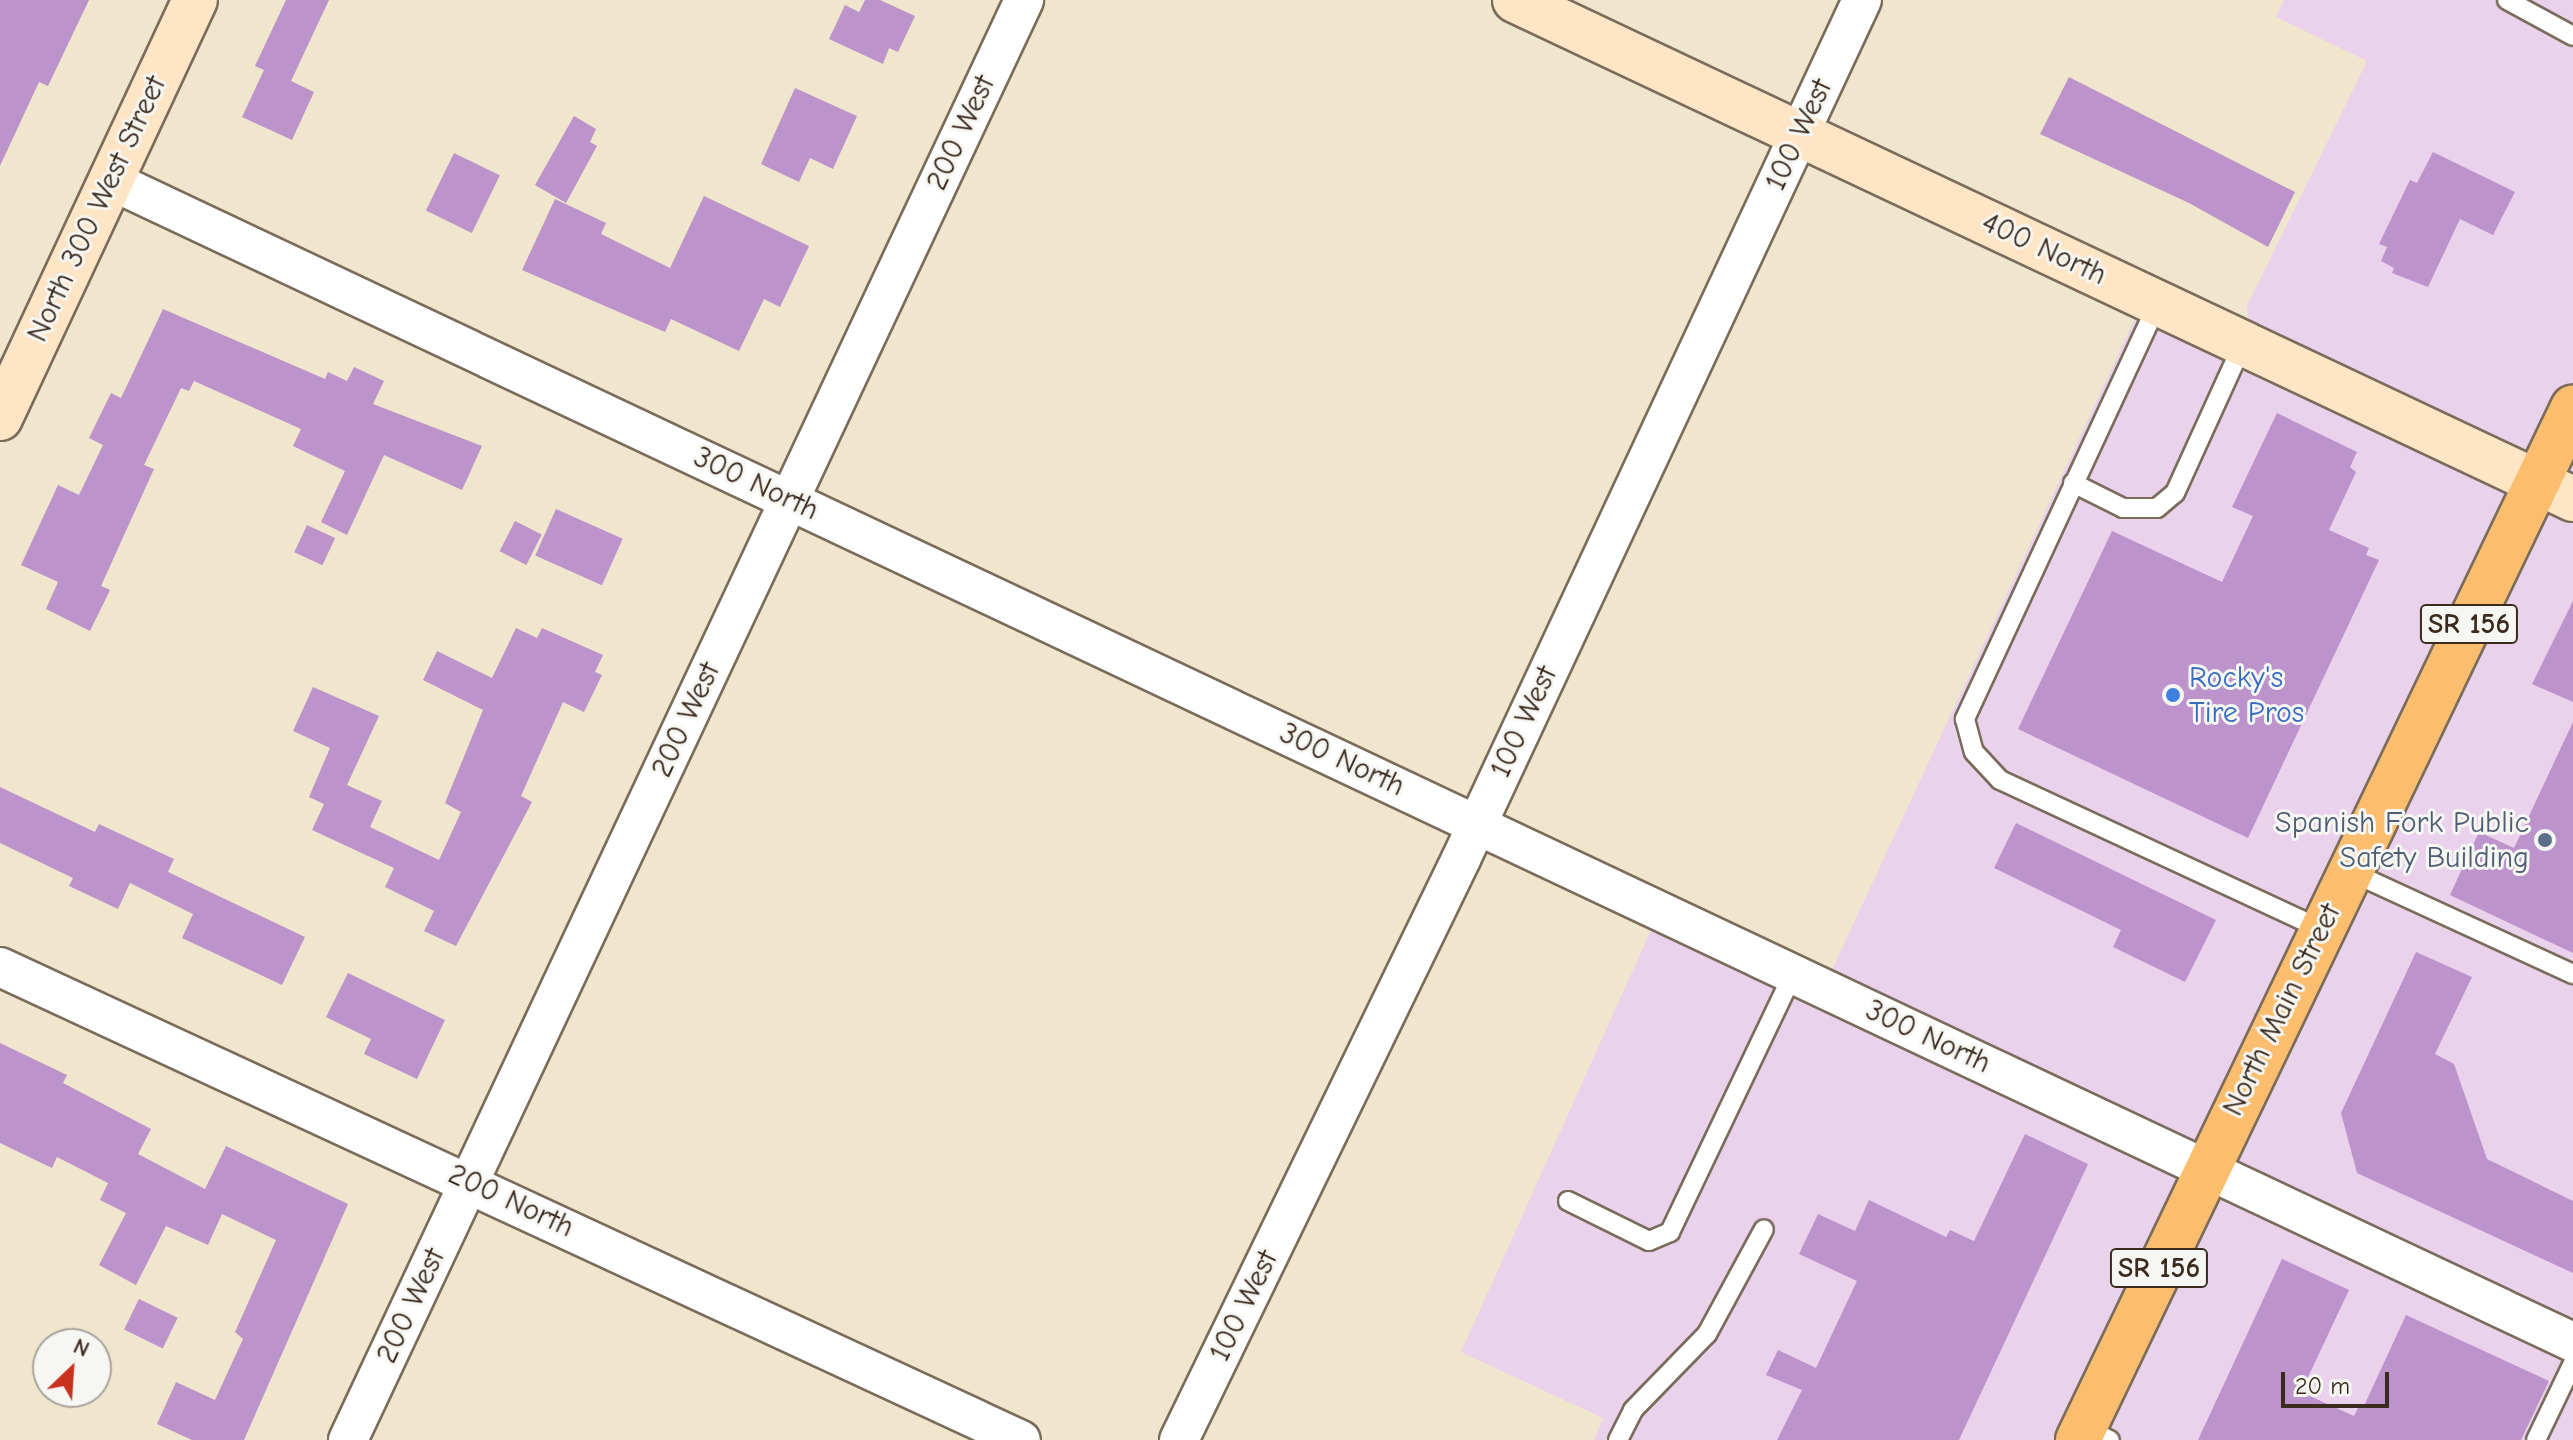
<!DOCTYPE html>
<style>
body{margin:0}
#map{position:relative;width:2573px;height:1440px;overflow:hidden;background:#efe6cd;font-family:"Comic Neue",sans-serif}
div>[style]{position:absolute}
.built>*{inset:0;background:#ead1ec}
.building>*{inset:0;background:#bc93cb;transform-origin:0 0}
.roads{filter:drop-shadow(2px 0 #7a6c5b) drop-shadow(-2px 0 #7a6c5b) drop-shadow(0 2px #7a6c5b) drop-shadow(0 -2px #7a6c5b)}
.lane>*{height:18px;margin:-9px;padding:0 9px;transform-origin:9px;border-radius:9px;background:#fff}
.street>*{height:38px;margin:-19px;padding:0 19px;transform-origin:19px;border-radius:19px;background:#fff}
.secondary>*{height:44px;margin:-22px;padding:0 22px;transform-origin:22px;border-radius:22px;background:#fde5c5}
.primary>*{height:44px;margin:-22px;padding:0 22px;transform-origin:22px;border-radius:22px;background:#fbbd6e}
.dots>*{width:22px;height:22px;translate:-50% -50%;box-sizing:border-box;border:4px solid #f6f6f2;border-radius:50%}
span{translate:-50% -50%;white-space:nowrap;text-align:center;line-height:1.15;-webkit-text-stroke:6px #f6f6f2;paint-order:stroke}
.shield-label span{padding:2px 6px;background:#f6f6f2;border:2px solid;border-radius:6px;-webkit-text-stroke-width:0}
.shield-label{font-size:28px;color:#3b2a1e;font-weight:700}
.street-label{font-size:30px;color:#3b2a1e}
.shop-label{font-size:30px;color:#366cbe}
.left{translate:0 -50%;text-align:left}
.service-label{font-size:30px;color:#4e5e75}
.right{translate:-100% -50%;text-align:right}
.north{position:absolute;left:32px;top:1328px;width:80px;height:80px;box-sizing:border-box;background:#f6f6f2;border:2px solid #aba49d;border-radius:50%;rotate:25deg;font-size:22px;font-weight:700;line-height:32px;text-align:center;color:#3b2a1e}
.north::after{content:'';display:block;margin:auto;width:28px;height:36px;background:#c8321e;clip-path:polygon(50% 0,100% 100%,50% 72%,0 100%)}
.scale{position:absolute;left:2281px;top:1372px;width:108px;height:36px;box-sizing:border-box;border:4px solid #3b2a1e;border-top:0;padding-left:10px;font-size:24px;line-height:28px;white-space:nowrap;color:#3b2a1e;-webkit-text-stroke:6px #f6f6f2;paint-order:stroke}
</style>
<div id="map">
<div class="built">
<i style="clip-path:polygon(2284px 0,2573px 0,2573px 1440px,1594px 1440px,1603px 1418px,1461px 1352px,1660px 910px,1824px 987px,2145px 297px,2251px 346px,2247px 306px,2367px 61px,2276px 17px)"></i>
</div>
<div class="building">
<i style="clip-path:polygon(0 0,89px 0,48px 86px,39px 82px,0 166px)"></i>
<i style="clip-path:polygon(286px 0,329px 0,291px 81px,314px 92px,292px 140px,242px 117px,264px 70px,255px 66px)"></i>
<i style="clip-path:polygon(865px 0,880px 0,915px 16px,898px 52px,889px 48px,883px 64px,829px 39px,845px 5px,859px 12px)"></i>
<i style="clip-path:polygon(2069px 77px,2295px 192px,2268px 247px,2189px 203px,2040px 134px)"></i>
<i style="clip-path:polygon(795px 88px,857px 116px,833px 169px,810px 158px,799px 182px,761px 164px)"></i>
<i style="clip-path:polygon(574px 116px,596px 129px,590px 142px,597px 146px,566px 203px,535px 185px)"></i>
<i style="clip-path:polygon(2433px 152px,2515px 192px,2493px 235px,2460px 219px,2428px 287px,2392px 273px,2394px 268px,2381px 261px,2387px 247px,2379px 244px,2410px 180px,2417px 183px)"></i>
<i style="left:454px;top:153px;width:51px;height:64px;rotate:26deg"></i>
<i style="clip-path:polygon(704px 196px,809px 246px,780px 307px,764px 299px,739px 351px,671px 319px,665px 332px,522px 270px,555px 199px,606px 223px,601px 234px,670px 268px)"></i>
<i style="clip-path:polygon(163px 309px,325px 379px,328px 372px,347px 381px,354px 367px,384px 381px,373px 404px,482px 446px,462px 490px,384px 455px,347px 535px,321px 522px,345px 471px,293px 446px,301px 429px,194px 381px,189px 391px,181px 388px,144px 465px,154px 469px,101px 586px,110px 590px,90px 631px,46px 609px,58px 582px,21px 565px,58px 485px,79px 495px,103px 445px,89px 438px,111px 393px,121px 398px)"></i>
<i style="clip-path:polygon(2277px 413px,2357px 452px,2350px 467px,2356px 472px,2329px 530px,2369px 548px,2366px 555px,2379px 560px,2248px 838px,2018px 729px,2112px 531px,2222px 582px,2253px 516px,2232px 507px)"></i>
<i style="left:556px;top:509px;width:73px;height:51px;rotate:24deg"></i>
<i style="left:515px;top:521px;width:30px;height:34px;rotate:27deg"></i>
<i style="left:307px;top:525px;width:31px;height:30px;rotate:25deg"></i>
<i style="clip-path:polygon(2573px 601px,2573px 702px,2532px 684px)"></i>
<i style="clip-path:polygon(516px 628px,537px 638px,542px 628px,603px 655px,595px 672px,602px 675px,584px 712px,563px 702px,521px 796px,532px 802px,456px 946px,424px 931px,434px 911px,385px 887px,394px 868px,312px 830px,324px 804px,309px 797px,330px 748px,293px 731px,313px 687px,379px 716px,347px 785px,382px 801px,370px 827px,439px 860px,461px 812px,445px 803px,483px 710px,423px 680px,437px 651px,492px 678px)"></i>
<i style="clip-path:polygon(2573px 722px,2573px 953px,2450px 895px,2479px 832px,2514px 848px)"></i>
<i style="clip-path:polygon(0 787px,95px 832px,99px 824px,174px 859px,168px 872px,305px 937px,282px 985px,182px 938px,193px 914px,130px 883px,118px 909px,69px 886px,73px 878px,0 843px)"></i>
<i style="clip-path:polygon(2016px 823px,2216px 920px,2185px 982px,2113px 947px,2121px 930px,1994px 868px)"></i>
<i style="clip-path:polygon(2416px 952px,2472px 977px,2435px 1054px,2454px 1064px,2487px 1159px,2573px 1201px,2573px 1273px,2357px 1173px,2341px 1113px)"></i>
<i style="clip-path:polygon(348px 973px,445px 1020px,417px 1079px,364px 1054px,371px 1039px,326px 1017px)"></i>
<i style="clip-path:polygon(0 1043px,67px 1075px,63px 1083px,151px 1129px,138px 1154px,205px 1189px,226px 1146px,348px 1204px,244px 1440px,192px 1440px,157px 1424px,176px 1382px,215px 1400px,243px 1339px,235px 1332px,276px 1240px,222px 1214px,208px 1245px,166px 1226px,136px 1285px,99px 1265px,126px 1213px,100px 1200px,108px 1183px,57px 1157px,52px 1168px,0 1143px)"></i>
<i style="clip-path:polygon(2025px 1134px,2088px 1164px,1959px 1440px,1777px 1440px,1802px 1390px,1766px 1375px,1778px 1350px,1816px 1368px,1857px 1281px,1799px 1254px,1818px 1214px,1855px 1231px,1869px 1200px,1946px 1237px,1950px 1230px,1974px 1241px)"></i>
<i style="clip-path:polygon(2282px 1259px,2349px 1290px,2301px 1392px,2354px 1416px,2359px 1406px,2363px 1408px,2406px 1315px,2549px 1381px,2521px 1440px,2198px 1440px)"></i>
<i style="left:139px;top:1299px;width:43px;height:34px;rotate:26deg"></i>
</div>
<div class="roads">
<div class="lane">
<i style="left:2507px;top:0;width:75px;rotate:28.6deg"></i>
<i style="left:2158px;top:303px;width:459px;rotate:114.9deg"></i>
<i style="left:1965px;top:719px;width:34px;rotate:75deg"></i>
<i style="left:1974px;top:752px;width:38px;rotate:47deg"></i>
<i style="left:2000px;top:780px;width:354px;rotate:24.9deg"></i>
<i style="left:2073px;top:483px;width:56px;rotate:26.6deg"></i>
<i style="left:2123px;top:508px;width:34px"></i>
<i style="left:2157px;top:508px;width:23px;rotate:-40deg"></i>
<i style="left:2175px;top:493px;width:164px;rotate:-65.5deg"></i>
<i style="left:2349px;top:871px;width:247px;rotate:24.7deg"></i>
<i style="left:1568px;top:1201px;width:90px;rotate:26.3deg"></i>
<i style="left:1649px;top:1241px;width:23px;rotate:-23deg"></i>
<i style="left:1670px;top:1232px;width:286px;rotate:-64.5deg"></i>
<i style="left:2084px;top:1427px;width:29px;rotate:27deg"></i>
<i style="left:1618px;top:1440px;width:34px;rotate:-63deg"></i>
<i style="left:1633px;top:1410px;width:106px;rotate:-45.8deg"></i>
<i style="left:1707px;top:1334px;width:119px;rotate:-61.5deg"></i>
<i style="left:2536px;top:1440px;width:85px;rotate:-64.3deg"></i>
</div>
<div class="street">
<i style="left:110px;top:180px;width:2723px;rotate:25.26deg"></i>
<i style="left:0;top:967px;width:1125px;rotate:24.86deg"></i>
<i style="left:348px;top:1440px;width:1591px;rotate:-64.85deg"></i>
<i style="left:1179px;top:1440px;width:646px;rotate:-64.11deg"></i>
<i style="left:1461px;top:859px;width:948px;rotate:-64.98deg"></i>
</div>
<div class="secondary">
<i style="left:1515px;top:0;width:1170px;rotate:25.25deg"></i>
<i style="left:0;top:418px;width:461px;rotate:-65deg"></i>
</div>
<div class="primary">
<i style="left:2078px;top:1440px;width:1145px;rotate:-64.38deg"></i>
</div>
</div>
<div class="dots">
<i style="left:2173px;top:695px;background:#3f7fe0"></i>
<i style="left:2545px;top:840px;background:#5c6f8a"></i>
</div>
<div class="shield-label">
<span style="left:2469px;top:624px">SR 156</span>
<span style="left:2159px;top:1268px">SR 156</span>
</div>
<div class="street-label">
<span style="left:961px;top:133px;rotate:-65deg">200 West</span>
<span style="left:1799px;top:135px;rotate:-65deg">100 West</span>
<span style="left:97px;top:209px;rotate:-65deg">North 300 West Street</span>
<span style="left:2044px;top:249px;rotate:25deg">400 North</span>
<span style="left:756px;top:484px;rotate:25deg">300 North</span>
<span style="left:686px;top:720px;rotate:-65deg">200 West</span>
<span style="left:1524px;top:722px;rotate:-65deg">100 West</span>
<span style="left:1342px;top:760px;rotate:25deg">300 North</span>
<span style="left:2282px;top:1010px;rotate:-64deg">North Main Street</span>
<span style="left:1928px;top:1037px;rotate:25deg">300 North</span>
<span style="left:511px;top:1201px;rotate:25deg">200 North</span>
<span style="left:411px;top:1306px;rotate:-65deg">200 West</span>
<span style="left:1244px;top:1306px;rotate:-64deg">100 West</span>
</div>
<div class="shop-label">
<span class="left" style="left:2189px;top:695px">Rocky's<br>Tire Pros</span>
</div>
<div class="service-label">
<span class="right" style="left:2529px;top:840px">Spanish Fork Public<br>Safety Building</span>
</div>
<div class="north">N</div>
<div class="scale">20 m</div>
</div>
